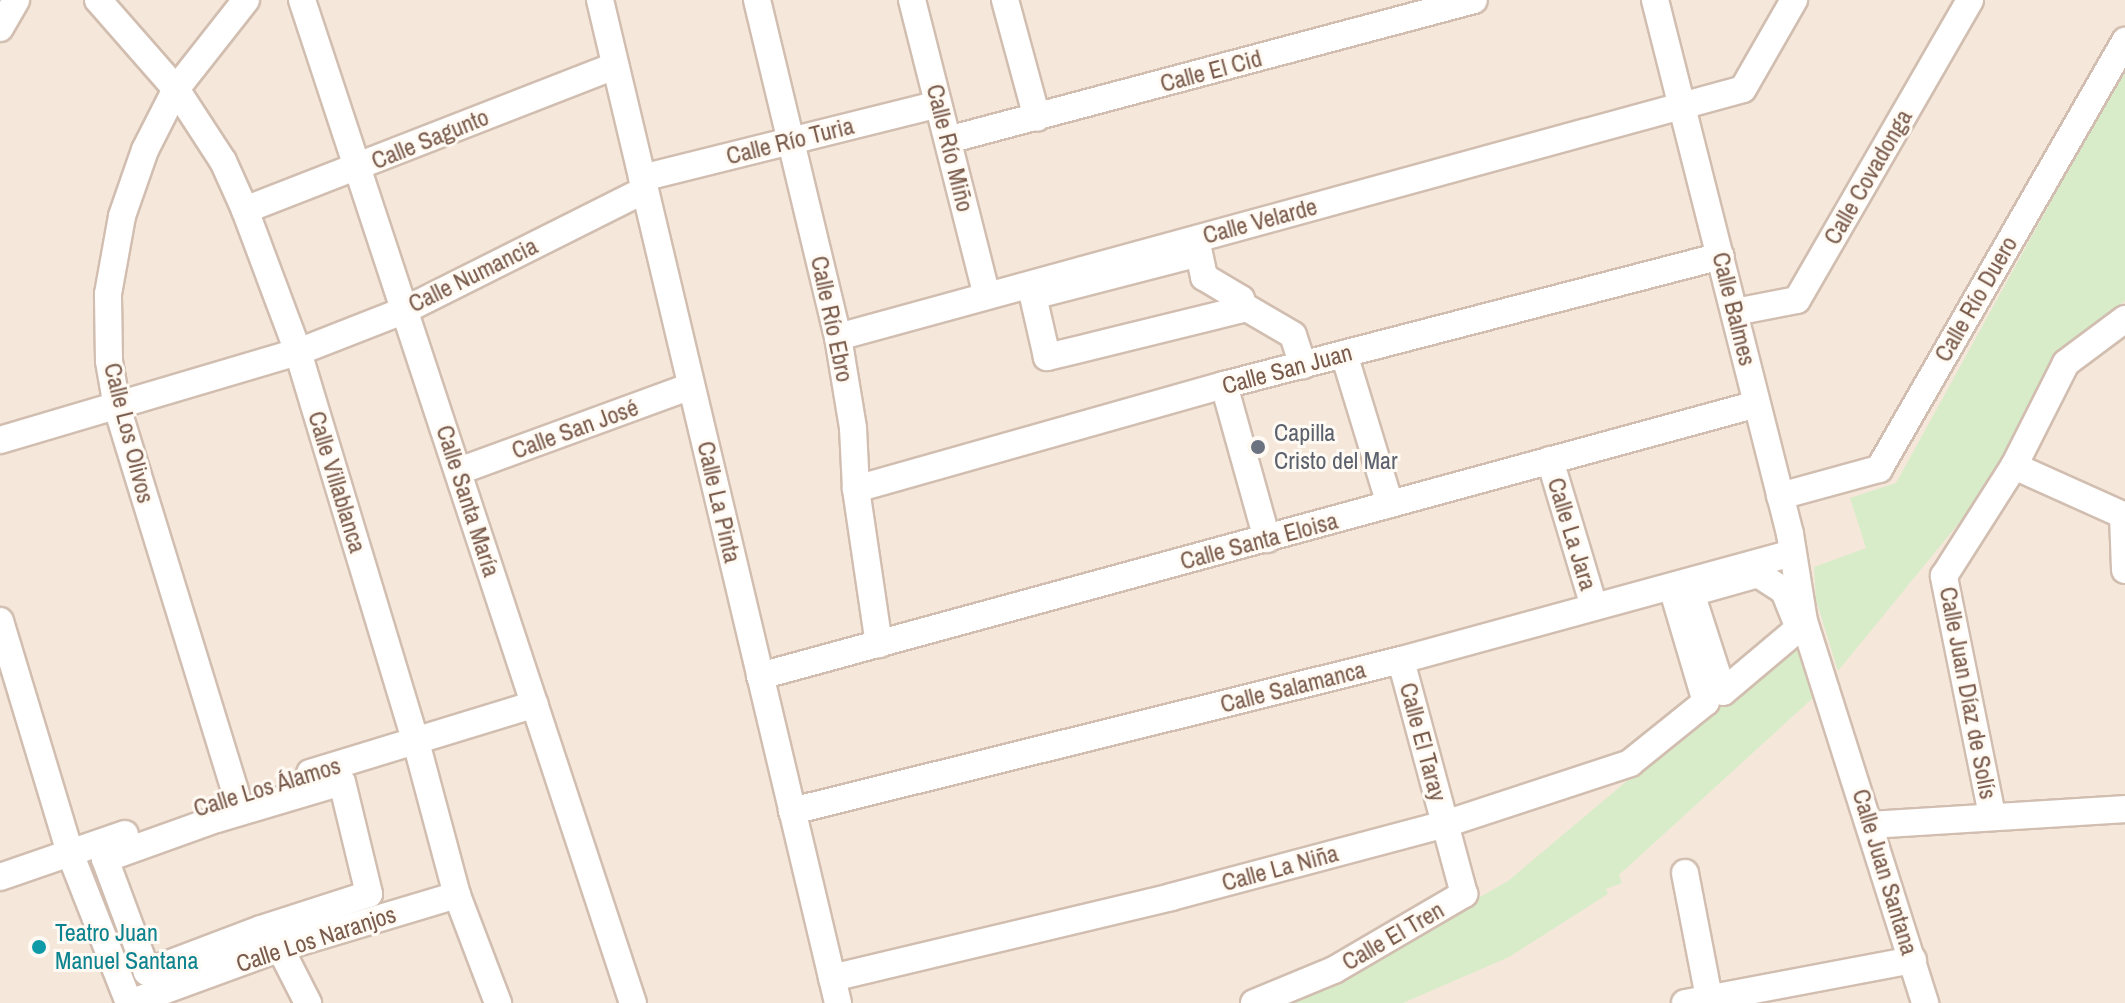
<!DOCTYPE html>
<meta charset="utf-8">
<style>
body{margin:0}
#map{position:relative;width:2125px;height:1003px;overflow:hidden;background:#fdf6ec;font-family:"Archivo Narrow",sans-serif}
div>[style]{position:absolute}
.residential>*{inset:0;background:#f5e8da;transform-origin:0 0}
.green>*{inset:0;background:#d8ecc9}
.roads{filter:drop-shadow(2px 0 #d1beb0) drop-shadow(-2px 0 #d1beb0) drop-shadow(0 2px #d1beb0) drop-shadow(0 -2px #d1beb0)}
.minor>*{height:26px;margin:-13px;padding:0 13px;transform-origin:13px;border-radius:13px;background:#fff}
.dots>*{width:22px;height:22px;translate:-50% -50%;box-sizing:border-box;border:4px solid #fffaf3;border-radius:50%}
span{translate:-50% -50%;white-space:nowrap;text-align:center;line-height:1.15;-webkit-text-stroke:6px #fffaf3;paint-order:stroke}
.street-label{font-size:24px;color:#7a5c4d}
.worship-label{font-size:24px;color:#5b616d}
.left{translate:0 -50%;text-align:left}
.culture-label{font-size:24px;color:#0d838f}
</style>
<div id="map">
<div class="residential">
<i style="left:0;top:0;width:2125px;height:1003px"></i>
</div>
<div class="green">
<i style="clip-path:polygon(2125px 67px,2125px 301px,2070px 341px,2008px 463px,1838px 671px,1816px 600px,1814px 567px,1866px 548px,1850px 498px,1896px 483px)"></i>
<i style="clip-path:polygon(1797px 638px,1814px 697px,1619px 875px,1622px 883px,1606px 889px,1608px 894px,1509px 957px,1403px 1003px,1280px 1003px,1338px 978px,1508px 881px)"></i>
</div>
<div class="roads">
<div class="minor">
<i style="left:98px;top:0;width:118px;rotate:48.8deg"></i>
<i style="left:176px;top:89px;width:86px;rotate:56.9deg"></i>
<i style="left:223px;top:161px;width:54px;rotate:65.8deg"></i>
<i style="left:245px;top:210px;width:152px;rotate:69.5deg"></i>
<i style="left:298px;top:352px;width:407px;rotate:73.2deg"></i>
<i style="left:416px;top:742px;width:158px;rotate:75deg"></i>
<i style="left:457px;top:895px;width:116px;rotate:69.2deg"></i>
<i style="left:302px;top:0;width:1056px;rotate:71.74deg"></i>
<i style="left:600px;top:0;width:1031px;rotate:76.65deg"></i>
<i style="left:757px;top:0;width:347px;rotate:76.5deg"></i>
<i style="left:838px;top:337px;width:92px;rotate:80.6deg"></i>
<i style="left:853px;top:428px;width:61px;rotate:87.2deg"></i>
<i style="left:856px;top:489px;width:157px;rotate:81.6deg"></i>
<i style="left:912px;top:0;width:305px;rotate:75.8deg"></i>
<i style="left:1005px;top:0;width:122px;rotate:74.8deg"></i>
<i style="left:1655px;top:0;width:551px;rotate:75.81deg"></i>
<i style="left:1790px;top:534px;width:88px;rotate:80.9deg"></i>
<i style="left:1804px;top:621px;width:401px;rotate:72.4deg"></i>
<i style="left:0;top:28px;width:32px;rotate:-60deg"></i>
<i style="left:948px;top:140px;width:544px;rotate:-14.9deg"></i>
<i style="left:642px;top:178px;width:305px;rotate:-14deg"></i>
<i style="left:245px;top:210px;width:397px;rotate:-21.3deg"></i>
<i style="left:1199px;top:253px;width:25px;rotate:78deg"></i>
<i style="left:1204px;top:277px;width:43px;rotate:30.7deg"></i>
<i style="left:1241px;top:299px;width:11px;rotate:100deg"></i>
<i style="left:1239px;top:310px;width:198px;rotate:166.2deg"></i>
<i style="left:1047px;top:357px;width:63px;rotate:-102.9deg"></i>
<i style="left:1033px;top:296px;width:171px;rotate:-14.5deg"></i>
<i style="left:1240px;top:304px;width:61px;rotate:30.3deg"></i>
<i style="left:1293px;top:335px;width:32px;rotate:72deg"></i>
<i style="left:1735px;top:312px;width:63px;rotate:-11deg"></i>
<i style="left:1797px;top:300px;width:346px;rotate:-60deg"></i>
<i style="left:838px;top:337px;width:938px;rotate:-15.32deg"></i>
<i style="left:1743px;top:89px;width:103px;rotate:-60.2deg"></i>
<i style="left:1344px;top:354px;width:157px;rotate:73deg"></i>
<i style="left:1224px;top:385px;width:160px;rotate:74.4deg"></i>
<i style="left:0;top:440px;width:311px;rotate:-16.5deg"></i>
<i style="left:298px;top:352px;width:115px;rotate:-21.4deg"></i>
<i style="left:405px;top:310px;width:268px;rotate:-26.6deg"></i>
<i style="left:1550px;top:460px;width:153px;rotate:73.3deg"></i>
<i style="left:2014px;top:466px;width:122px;rotate:24.2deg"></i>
<i style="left:459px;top:471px;width:247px;rotate:-20.1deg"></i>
<i style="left:856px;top:489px;width:382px;rotate:-15.8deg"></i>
<i style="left:1224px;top:385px;width:513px;rotate:-14.55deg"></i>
<i style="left:1780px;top:496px;width:103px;rotate:-15.3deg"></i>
<i style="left:1879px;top:469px;width:494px;rotate:-60.1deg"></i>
<i style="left:2123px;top:515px;width:55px;rotate:87.9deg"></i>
<i style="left:1758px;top:574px;width:31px;rotate:33deg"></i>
<i style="left:1784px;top:591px;width:40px;rotate:68deg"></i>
<i style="left:1799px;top:628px;width:99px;rotate:139.9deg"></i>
<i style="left:1723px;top:692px;width:104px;rotate:-107.9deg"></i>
<i style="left:1691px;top:593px;width:70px;rotate:-15.8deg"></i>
<i style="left:0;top:621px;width:242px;rotate:73.2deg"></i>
<i style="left:70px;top:853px;width:161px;rotate:68.5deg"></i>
<i style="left:760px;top:676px;width:1033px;rotate:-15.26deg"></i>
<i style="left:310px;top:773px;width:235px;rotate:-17deg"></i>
<i style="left:342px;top:782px;width:115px;rotate:76.4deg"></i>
<i style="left:369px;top:894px;width:114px;rotate:162deg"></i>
<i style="left:261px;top:929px;width:122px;rotate:159.3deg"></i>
<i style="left:147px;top:972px;width:121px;rotate:-110.4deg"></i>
<i style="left:105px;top:859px;width:119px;rotate:-19.7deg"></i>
<i style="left:217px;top:819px;width:130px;rotate:-16.5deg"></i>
<i style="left:236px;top:794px;width:405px;rotate:-107.1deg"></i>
<i style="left:117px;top:407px;width:47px;rotate:-99.9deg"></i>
<i style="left:109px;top:361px;width:67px;rotate:-90.9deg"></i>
<i style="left:108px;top:294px;width:79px;rotate:-79.8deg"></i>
<i style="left:122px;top:216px;width:70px;rotate:-70.8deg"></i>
<i style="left:145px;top:150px;width:68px;rotate:-63.1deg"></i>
<i style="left:176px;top:89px;width:113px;rotate:-51.8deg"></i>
<i style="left:792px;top:811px;width:627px;rotate:-13.93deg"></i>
<i style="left:1401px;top:660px;width:405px;rotate:-15.3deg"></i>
<i style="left:1992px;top:815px;width:244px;rotate:-101.4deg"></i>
<i style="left:1944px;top:576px;width:130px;rotate:-57.5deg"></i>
<i style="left:2014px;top:466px;width:115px;rotate:-63.2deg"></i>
<i style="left:2066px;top:363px;width:74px;rotate:-36.7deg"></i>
<i style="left:1871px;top:825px;width:255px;rotate:-3.6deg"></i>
<i style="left:1685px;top:873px;width:132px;rotate:79.1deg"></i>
<i style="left:0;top:877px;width:132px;rotate:-19deg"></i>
<i style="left:280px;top:948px;width:62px;rotate:63deg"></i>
<i style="left:832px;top:978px;width:349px;rotate:-13.4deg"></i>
<i style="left:1171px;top:897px;width:284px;rotate:-14.9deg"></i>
<i style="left:1445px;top:824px;width:195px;rotate:-18.2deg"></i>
<i style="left:1630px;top:763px;width:97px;rotate:-38.8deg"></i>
<i style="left:1706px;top:702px;width:120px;rotate:-106.5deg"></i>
<i style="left:130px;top:1003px;width:160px;rotate:-20.1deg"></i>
<i style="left:280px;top:948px;width:185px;rotate:-16.7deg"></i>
<i style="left:1254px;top:1003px;width:87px;rotate:-22.4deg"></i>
<i style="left:1334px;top:970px;width:151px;rotate:-30.3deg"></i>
<i style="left:1464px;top:894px;width:242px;rotate:-105.1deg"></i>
<i style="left:1685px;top:1003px;width:232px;rotate:-10.7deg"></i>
</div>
</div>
<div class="dots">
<i style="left:1258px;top:447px;background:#6b7280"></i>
<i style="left:39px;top:947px;background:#0f9aa8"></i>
</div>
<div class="street-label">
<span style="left:1211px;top:71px;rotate:-15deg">Calle El Cid</span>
<span style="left:430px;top:139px;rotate:-22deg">Calle Sagunto</span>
<span style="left:790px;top:141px;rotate:-14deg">Calle Río Turia</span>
<span style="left:950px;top:148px;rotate:76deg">Calle Río Miño</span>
<span style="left:1868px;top:177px;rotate:-60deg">Calle Covadonga</span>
<span style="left:1260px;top:221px;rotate:-15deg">Calle Velarde</span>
<span style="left:473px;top:275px;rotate:-26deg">Calle Numancia</span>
<span style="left:1976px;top:299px;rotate:-60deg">Calle Río Duero</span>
<span style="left:1734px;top:309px;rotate:76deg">Calle Balmes</span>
<span style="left:832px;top:319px;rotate:78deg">Calle Río Ebro</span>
<span style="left:1287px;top:369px;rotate:-15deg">Calle San Juan</span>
<span style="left:575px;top:429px;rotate:-20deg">Calle San José</span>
<span style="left:129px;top:433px;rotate:76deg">Calle Los Olivos</span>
<span style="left:337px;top:482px;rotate:73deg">Calle Villablanca</span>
<span style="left:468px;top:501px;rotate:72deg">Calle Santa María</span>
<span style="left:719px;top:502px;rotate:77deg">Calle La Pinta</span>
<span style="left:1572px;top:534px;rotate:73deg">Calle La Jara</span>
<span style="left:1259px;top:541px;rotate:-15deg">Calle Santa Eloisa</span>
<span style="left:1293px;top:687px;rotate:-14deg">Calle Salamanca</span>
<span style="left:1968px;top:693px;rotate:79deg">Calle Juan Díaz de Solís</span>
<span style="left:1423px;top:742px;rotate:75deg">Calle El Taray</span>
<span style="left:267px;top:787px;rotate:-17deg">Calle Los Álamos</span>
<span style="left:1280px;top:868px;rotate:-15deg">Calle La Niña</span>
<span style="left:1885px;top:872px;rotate:73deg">Calle Juan Santana</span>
<span style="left:1393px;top:936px;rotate:-30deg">Calle El Tren</span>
<span style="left:316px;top:939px;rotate:-18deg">Calle Los Naranjos</span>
</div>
<div class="worship-label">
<span class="left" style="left:1274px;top:447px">Capilla<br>Cristo del Mar</span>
</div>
<div class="culture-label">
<span class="left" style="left:55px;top:947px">Teatro Juan<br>Manuel Santana</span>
</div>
</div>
